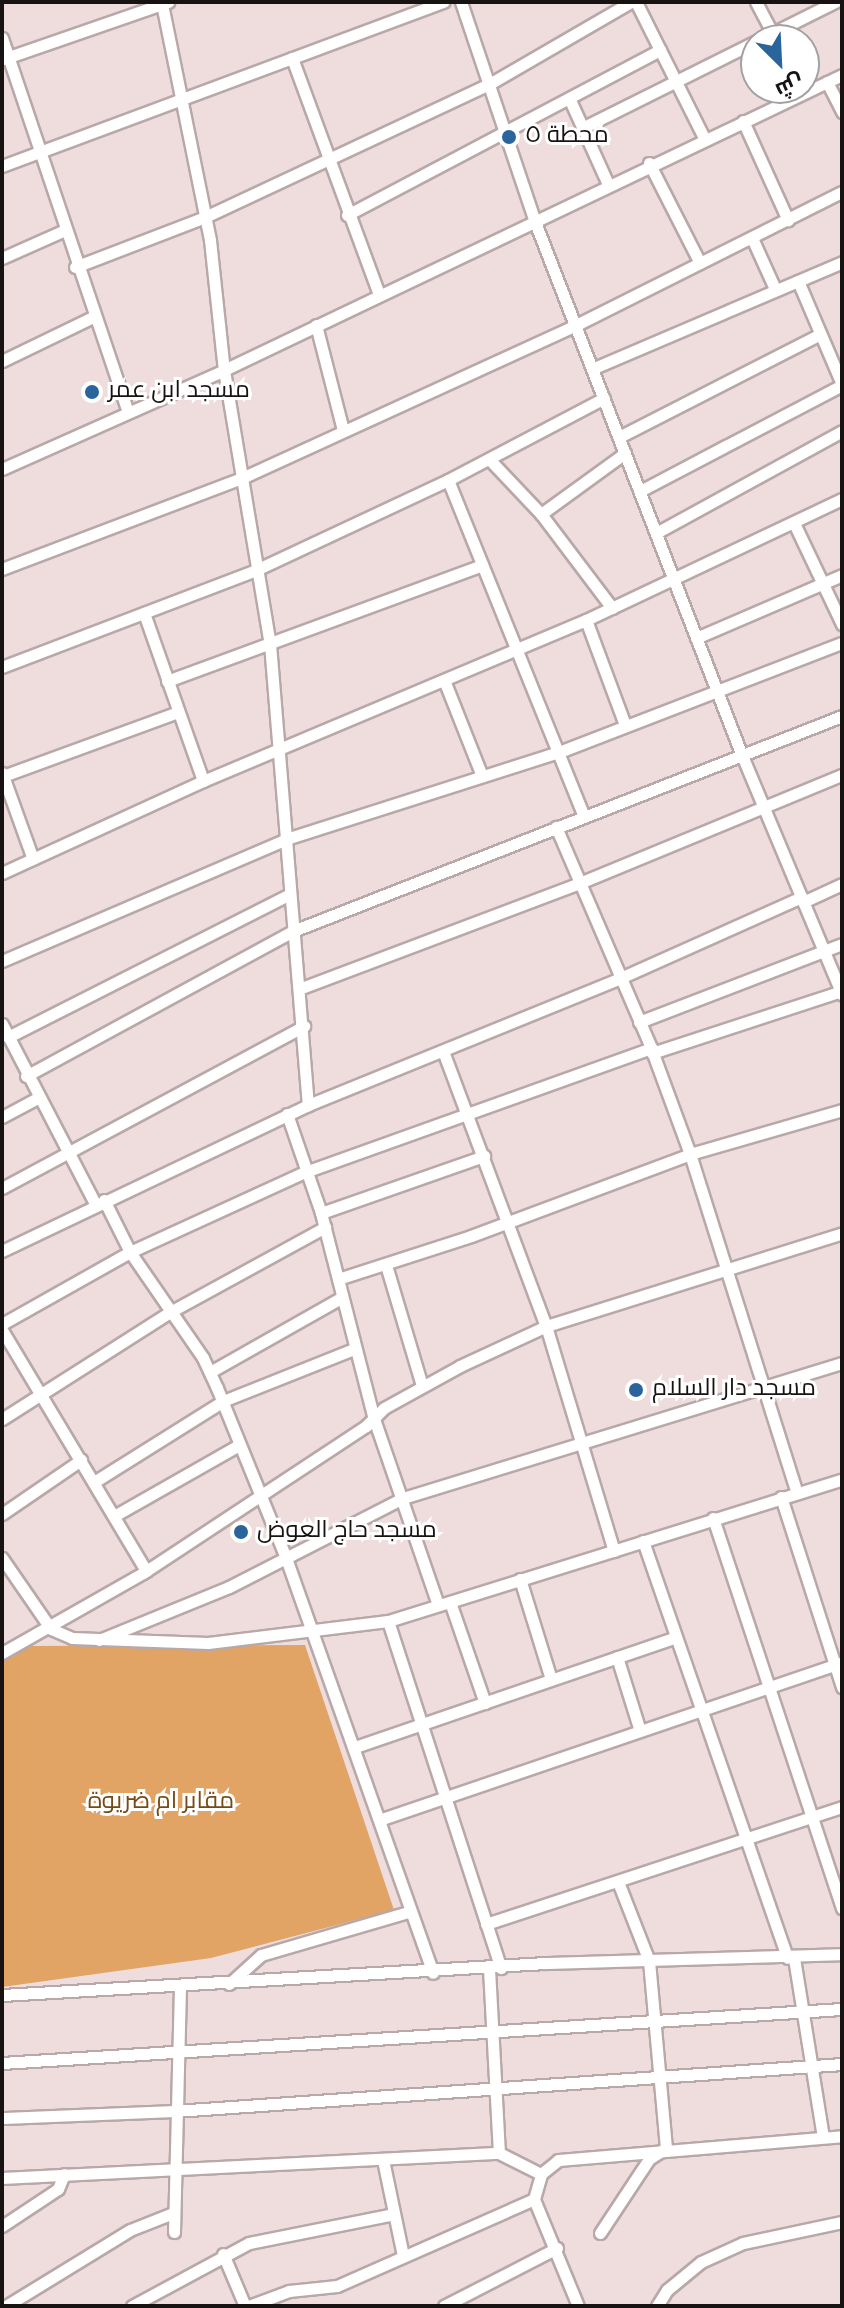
<!DOCTYPE html>
<meta charset="utf-8">
<style>
body{margin:0}
#map{position:relative;width:844px;height:2308px;overflow:hidden;background:#efdddd;font-family:Overpass,Cairo,sans-serif}
div>[style]{position:absolute}
.green>*{inset:0;background:#e1a464}
.roads{filter:drop-shadow(2px 0 #b8a8a8) drop-shadow(-2px 0 #b8a8a8) drop-shadow(0 2px #b8a8a8) drop-shadow(0 -2px #b8a8a8)}
.minor>*{height:11px;margin:-5.5px;padding:0 5.5px;transform-origin:5.5px;border-radius:5.5px;background:#fff}
.dots>*{width:22px;height:22px;translate:-50% -50%;box-sizing:border-box;border:4px solid #fff;border-radius:50%}
span{translate:-50% -50%;white-space:nowrap;text-align:center;line-height:1.15;-webkit-text-stroke:6px #fff;paint-order:stroke}
.poi-label{font-size:24px;color:#181313}
.left{translate:0 -50%;text-align:left}
.park-label{font-size:24px;color:#764b17}
.frame{position:absolute;inset:0;border:4px solid #181313;pointer-events:none}
.north{position:absolute;left:740px;top:24px;width:80px;height:80px;box-sizing:border-box;background:#fff;border:2px solid #a3a1a1;border-radius:50%;rotate:156deg;font-size:22px;font-weight:700;line-height:32px;text-align:center;color:#181313}
.north::after{content:'';display:block;margin:auto;width:28px;height:36px;background:#29649c;clip-path:polygon(50% 0,100% 100%,50% 72%,0 100%)}
</style>
<div id="map">
<div class="green">
<i style="clip-path:polygon(305px 1645px,394px 1910px,211px 1958px,2px 1987px,2px 1656px,19px 1646px)"></i>
</div>
<div class="roads">
<div class="minor">
<i style="left:461px;top:2px;width:232px;rotate:71.4deg"></i>
<i style="left:535px;top:222px;width:570px;rotate:68.8deg"></i>
<i style="left:741px;top:753px;width:262px;rotate:67.3deg"></i>
<i style="left:636px;top:2px;width:152px;rotate:63.4deg"></i>
<i style="left:756px;top:2px;width:43px;rotate:62.2deg"></i>
<i style="left:162px;top:4px;width:241px;rotate:78.5deg"></i>
<i style="left:210px;top:240px;width:131px;rotate:83.9deg"></i>
<i style="left:224px;top:370px;width:278px;rotate:80.5deg"></i>
<i style="left:270px;top:644px;width:463px;rotate:85.3deg"></i>
<i style="left:2px;top:38px;width:395px;rotate:71.4deg"></i>
<i style="left:292px;top:58px;width:252px;rotate:69.8deg"></i>
<i style="left:3px;top:59px;width:175px;rotate:-19.1deg"></i>
<i style="left:827px;top:82px;width:34px;rotate:63deg"></i>
<i style="left:570px;top:100px;width:92px;rotate:65.7deg"></i>
<i style="left:743px;top:121px;width:109px;rotate:65.6deg"></i>
<i style="left:582px;top:128px;width:283px;rotate:-26.5deg"></i>
<i style="left:649px;top:163px;width:112px;rotate:63deg"></i>
<i style="left:2px;top:166px;width:471px;rotate:-20.4deg"></i>
<i style="left:347px;top:215px;width:354px;rotate:-27.8deg"></i>
<i style="left:752px;top:238px;width:56px;rotate:65.7deg"></i>
<i style="left:2px;top:258px;width:69px;rotate:-24deg"></i>
<i style="left:75px;top:267px;width:139px;rotate:-21deg"></i>
<i style="left:205px;top:217px;width:316px;rotate:-25.1deg"></i>
<i style="left:491px;top:83px;width:162px;rotate:-30.1deg"></i>
<i style="left:798px;top:281px;width:112px;rotate:66.9deg"></i>
<i style="left:316px;top:325px;width:108px;rotate:75.6deg"></i>
<i style="left:2px;top:361px;width:101px;rotate:-25.8deg"></i>
<i style="left:594px;top:368px;width:270px;rotate:-23.1deg"></i>
<i style="left:619px;top:437px;width:226px;rotate:-27.1deg"></i>
<i style="left:489px;top:459px;width:76px;rotate:46.6deg"></i>
<i style="left:541px;top:514px;width:118px;rotate:52.9deg"></i>
<i style="left:2px;top:469px;width:243px;rotate:-24deg"></i>
<i style="left:224px;top:370px;width:685px;rotate:-25.52deg"></i>
<i style="left:448px;top:480px;width:362px;rotate:68deg"></i>
<i style="left:640px;top:491px;width:228px;rotate:-27.7deg"></i>
<i style="left:541px;top:514px;width:104px;rotate:-36deg"></i>
<i style="left:794px;top:523px;width:112px;rotate:64.6deg"></i>
<i style="left:656px;top:533px;width:212px;rotate:-28.7deg"></i>
<i style="left:2px;top:569px;width:259px;rotate:-20.8deg"></i>
<i style="left:244px;top:477px;width:367px;rotate:-24.6deg"></i>
<i style="left:578px;top:324px;width:295px;rotate:-26.6deg"></i>
<i style="left:144px;top:613px;width:178px;rotate:70.6deg"></i>
<i style="left:586px;top:620px;width:112px;rotate:69.6deg"></i>
<i style="left:696px;top:638px;width:159px;rotate:-23.3deg"></i>
<i style="left:2px;top:667px;width:274px;rotate:-20.9deg"></i>
<i style="left:258px;top:569px;width:210px;rotate:-25.1deg"></i>
<i style="left:448px;top:480px;width:176px;rotate:-27.7deg"></i>
<i style="left:444px;top:680px;width:103px;rotate:68.4deg"></i>
<i style="left:167px;top:681px;width:336px;rotate:-20.2deg"></i>
<i style="left:2px;top:773px;width:91px;rotate:70.2deg"></i>
<i style="left:3px;top:776px;width:186px;rotate:-20.1deg"></i>
<i style="left:556px;top:827px;width:241px;rotate:66.7deg"></i>
<i style="left:651px;top:1048px;width:113px;rotate:69.8deg"></i>
<i style="left:690px;top:1154px;width:355px;rotate:72.5deg"></i>
<i style="left:2px;top:873px;width:221px;rotate:-24.6deg"></i>
<i style="left:203px;top:781px;width:415px;rotate:-22.8deg"></i>
<i style="left:586px;top:620px;width:283px;rotate:-25.3deg"></i>
<i style="left:803px;top:902px;width:43px;rotate:-24.8deg"></i>
<i style="left:2px;top:961px;width:309px;rotate:-23.2deg"></i>
<i style="left:286px;top:839px;width:287px;rotate:-17.7deg"></i>
<i style="left:559px;top:752px;width:303px;rotate:-21.1deg"></i>
<i style="left:299px;top:989px;width:297px;rotate:-20.7deg"></i>
<i style="left:577px;top:884px;width:287px;rotate:-22.4deg"></i>
<i style="left:639px;top:1022px;width:217px;rotate:-21deg"></i>
<i style="left:2px;top:1024px;width:204px;rotate:62.6deg"></i>
<i style="left:8px;top:1037px;width:316px;rotate:-26.9deg"></i>
<i style="left:443px;top:1051px;width:294px;rotate:69.5deg"></i>
<i style="left:546px;top:1326px;width:235px;rotate:73.2deg"></i>
<i style="left:652px;top:1053px;width:200px;rotate:-18.1deg"></i>
<i style="left:26px;top:1076px;width:304px;rotate:-28.5deg"></i>
<i style="left:293px;top:931px;width:590px;rotate:-21.39deg"></i>
<i style="left:287px;top:1114px;width:105px;rotate:71deg"></i>
<i style="left:321px;top:1213px;width:210px;rotate:75.6deg"></i>
<i style="left:373px;top:1416px;width:200px;rotate:71deg"></i>
<i style="left:2px;top:1117px;width:40px;rotate:-28deg"></i>
<i style="left:2px;top:1188px;width:343px;rotate:-28.2deg"></i>
<i style="left:104px;top:1200px;width:58px;rotate:63.4deg"></i>
<i style="left:130px;top:1252px;width:129px;rotate:55.4deg"></i>
<i style="left:203px;top:1358px;width:33px;rotate:65deg"></i>
<i style="left:217px;top:1388px;width:183px;rotate:67.9deg"></i>
<i style="left:286px;top:1558px;width:440px;rotate:70.5deg"></i>
<i style="left:321px;top:1213px;width:173px;rotate:-19.3deg"></i>
<i style="left:2px;top:1251px;width:339px;rotate:-25.5deg"></i>
<i style="left:308px;top:1105px;width:335px;rotate:-22.1deg"></i>
<i style="left:618px;top:979px;width:201px;rotate:-24.1deg"></i>
<i style="left:386px;top:1265px;width:126px;rotate:73.4deg"></i>
<i style="left:338px;top:1279px;width:140px;rotate:-17.9deg"></i>
<i style="left:471px;top:1236px;width:234px;rotate:-20.5deg"></i>
<i style="left:690px;top:1154px;width:158px;rotate:-16.1deg"></i>
<i style="left:2px;top:1324px;width:147px;rotate:-29.4deg"></i>
<i style="left:130px;top:1252px;width:192px;rotate:-24.6deg"></i>
<i style="left:305px;top:1172px;width:368px;rotate:-19.7deg"></i>
<i style="left:2px;top:1330px;width:281px;rotate:59.1deg"></i>
<i style="left:210px;top:1372px;width:150px;rotate:-29.5deg"></i>
<i style="left:2px;top:1419px;width:199px;rotate:-32.5deg"></i>
<i style="left:170px;top:1312px;width:177px;rotate:-28.7deg"></i>
<i style="left:94px;top:1482px;width:152px;rotate:-32.1deg"></i>
<i style="left:223px;top:1401px;width:141px;rotate:-21.7deg"></i>
<i style="left:781px;top:1497px;width:200px;rotate:72.2deg"></i>
<i style="left:2px;top:1514px;width:96px;rotate:-34.4deg"></i>
<i style="left:114px;top:1516px;width:144px;rotate:-29.6deg"></i>
<i style="left:713px;top:1518px;width:411px;rotate:71.7deg"></i>
<i style="left:643px;top:1541px;width:441px;rotate:70.9deg"></i>
<i style="left:2px;top:1558px;width:86px;rotate:55.4deg"></i>
<i style="left:51px;top:1629px;width:23px;rotate:23deg"></i>
<i style="left:72px;top:1638px;width:136px;rotate:2.1deg"></i>
<i style="left:208px;top:1643px;width:181px;rotate:-7deg"></i>
<i style="left:388px;top:1621px;width:475px;rotate:-17.3deg"></i>
<i style="left:520px;top:1579px;width:105px;rotate:72.8deg"></i>
<i style="left:450px;top:1602px;width:107px;rotate:70.9deg"></i>
<i style="left:388px;top:1621px;width:365px;rotate:72deg"></i>
<i style="left:99px;top:1640px;width:140px;rotate:-22.2deg"></i>
<i style="left:229px;top:1587px;width:195px;rotate:-27.1deg"></i>
<i style="left:403px;top:1498px;width:459px;rotate:-17.1deg"></i>
<i style="left:2px;top:1653px;width:162px;rotate:-29.6deg"></i>
<i style="left:143px;top:1573px;width:267px;rotate:-33.4deg"></i>
<i style="left:366px;top:1426px;width:25px;rotate:-45deg"></i>
<i style="left:384px;top:1408px;width:87px;rotate:-28.9deg"></i>
<i style="left:460px;top:1366px;width:95px;rotate:-24.9deg"></i>
<i style="left:546px;top:1326px;width:310px;rotate:-17.4deg"></i>
<i style="left:617px;top:1657px;width:77px;rotate:72.7deg"></i>
<i style="left:355px;top:1747px;width:339px;rotate:-18.9deg"></i>
<i style="left:379px;top:1820px;width:489px;rotate:-18.8deg"></i>
<i style="left:486px;top:1924px;width:375px;rotate:-18.2deg"></i>
<i style="left:794px;top:1958px;width:181px;rotate:80.8deg"></i>
<i style="left:489px;top:1969px;width:184px;rotate:86.9deg"></i>
<i style="left:229px;top:1984px;width:43px;rotate:-42.2deg"></i>
<i style="left:261px;top:1955px;width:156px;rotate:-16.3deg"></i>
<i style="left:2px;top:1995px;width:544px;rotate:-3.37deg"></i>
<i style="left:545px;top:1963px;width:297px;rotate:-1.7deg"></i>
<i style="left:2px;top:2063px;width:842px;rotate:-3.68deg"></i>
<i style="left:2px;top:2118px;width:173px;rotate:-2.3deg"></i>
<i style="left:175px;top:2111px;width:669px;rotate:-4.03deg"></i>
<i style="left:383px;top:2160px;width:98px;rotate:78.2deg"></i>
<i style="left:2px;top:2178px;width:498px;rotate:-2.9deg"></i>
<i style="left:499px;top:2153px;width:47px;rotate:26.6deg"></i>
<i style="left:2px;top:2226px;width:67px;rotate:-33.5deg"></i>
<i style="left:58px;top:2189px;width:16px;rotate:-68deg"></i>
<i style="left:174px;top:2232px;width:245px;rotate:-88.6deg"></i>
<i style="left:600px;top:2233px;width:89px;rotate:-56.5deg"></i>
<i style="left:649px;top:2159px;width:20px;rotate:-33deg"></i>
<i style="left:666px;top:2148px;width:188px;rotate:-95.2deg"></i>
<i style="left:649px;top:1961px;width:85px;rotate:-111.4deg"></i>
<i style="left:223px;top:2254px;width:56px;rotate:67.1deg"></i>
<i style="left:6px;top:2306px;width:145px;rotate:-31.5deg"></i>
<i style="left:130px;top:2230px;width:46px;rotate:-21.6deg"></i>
<i style="left:132px;top:2306px;width:133px;rotate:-28.3deg"></i>
<i style="left:249px;top:2243px;width:148px;rotate:-11.3deg"></i>
<i style="left:249px;top:2306px;width:43px;rotate:-20.6deg"></i>
<i style="left:289px;top:2291px;width:48px;rotate:-5.9deg"></i>
<i style="left:337px;top:2286px;width:215px;rotate:-23.8deg"></i>
<i style="left:444px;top:2306px;width:127px;rotate:-27.2deg"></i>
<i style="left:578px;top:2306px;width:116px;rotate:-112.4deg"></i>
<i style="left:534px;top:2199px;width:26px;rotate:-74deg"></i>
<i style="left:541px;top:2174px;width:22px;rotate:-39deg"></i>
<i style="left:558px;top:2160px;width:285px;rotate:-4.8deg"></i>
<i style="left:657px;top:2306px;width:19px;rotate:-58deg"></i>
<i style="left:667px;top:2290px;width:44px;rotate:-39.5deg"></i>
<i style="left:701px;top:2262px;width:46px;rotate:-24.3deg"></i>
<i style="left:743px;top:2243px;width:101px;rotate:-12deg"></i>
</div>
</div>
<div class="dots">
<i style="left:509px;top:137px;background:#29649c"></i>
<i style="left:92px;top:392px;background:#29649c"></i>
<i style="left:636px;top:1390px;background:#29649c"></i>
<i style="left:241px;top:1532px;background:#29649c"></i>
</div>
<div class="poi-label">
<span class="left" style="left:525px;top:137px">محطة ٥</span>
<span class="left" style="left:108px;top:392px">مسجد ابن عمر</span>
<span class="left" style="left:652px;top:1390px">مسجد دار السلام</span>
<span class="left" style="left:257px;top:1532px">مسجد حاج العوض</span>
</div>
<div class="park-label">
<span style="left:161px;top:1803px">مقابر ام ضريوة</span>
</div>
<div class="frame"></div>
<div class="north">ش</div>
</div>
